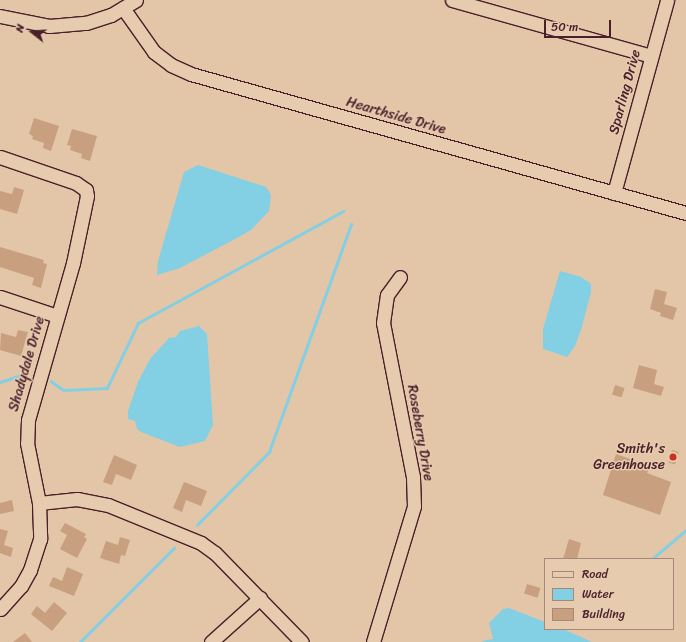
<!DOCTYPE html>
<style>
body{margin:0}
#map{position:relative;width:686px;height:642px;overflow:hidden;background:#e3c6a7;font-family:Sriracha,sans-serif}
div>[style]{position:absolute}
.water>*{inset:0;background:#83cfe3}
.stream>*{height:2.5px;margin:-1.25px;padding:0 1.25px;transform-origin:1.25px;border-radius:1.25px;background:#83cfe3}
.building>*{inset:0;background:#c89f7f;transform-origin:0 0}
.roads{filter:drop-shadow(1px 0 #4a1f2b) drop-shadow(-1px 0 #4a1f2b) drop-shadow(0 1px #4a1f2b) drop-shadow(0 -1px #4a1f2b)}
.minor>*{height:13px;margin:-6.5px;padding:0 6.5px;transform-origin:6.5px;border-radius:6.5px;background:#e6cbae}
.dots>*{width:11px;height:11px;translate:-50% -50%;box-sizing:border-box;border:2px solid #e6cbae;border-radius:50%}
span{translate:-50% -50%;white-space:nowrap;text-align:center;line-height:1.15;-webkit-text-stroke:3px #e6cbae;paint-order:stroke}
.street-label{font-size:14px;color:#4a1f2b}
.poi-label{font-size:14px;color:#4a1f2b}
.right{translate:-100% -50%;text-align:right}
.legend{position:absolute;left:544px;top:558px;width:130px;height:72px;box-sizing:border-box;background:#e6cbae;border:1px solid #a8867a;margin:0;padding:5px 7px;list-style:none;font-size:12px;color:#4a1f2b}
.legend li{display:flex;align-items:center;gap:8px;height:20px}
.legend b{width:20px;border:1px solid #a8867a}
.north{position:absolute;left:12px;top:12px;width:40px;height:40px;-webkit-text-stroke:3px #e6cbae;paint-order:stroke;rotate:287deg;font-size:11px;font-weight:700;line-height:16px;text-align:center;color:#4a1f2b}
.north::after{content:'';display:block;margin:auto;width:14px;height:18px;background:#4a1f2b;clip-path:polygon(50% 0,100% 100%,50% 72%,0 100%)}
.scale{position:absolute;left:544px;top:20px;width:67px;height:18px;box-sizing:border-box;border:2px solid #4a1f2b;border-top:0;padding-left:5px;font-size:12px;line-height:14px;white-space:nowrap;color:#4a1f2b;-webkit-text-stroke:3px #e6cbae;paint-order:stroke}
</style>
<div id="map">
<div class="water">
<i style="clip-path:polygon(198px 165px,266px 187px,271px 195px,269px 211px,251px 230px,237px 238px,180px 268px,157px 275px,158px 261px,184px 172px)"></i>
<i style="clip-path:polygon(560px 271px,581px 277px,591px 284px,591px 292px,581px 330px,575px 346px,567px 357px,543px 349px,543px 329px)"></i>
<i style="clip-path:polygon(199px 326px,207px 334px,213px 425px,205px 441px,180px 447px,141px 432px,137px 429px,135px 421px,128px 419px,128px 411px,138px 382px,150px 359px,169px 338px,176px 337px,180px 331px)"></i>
<i style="clip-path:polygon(509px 608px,545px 622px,545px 629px,563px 629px,592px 642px,494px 642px,489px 623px,503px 609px)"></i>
</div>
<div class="stream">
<i style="left:51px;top:381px;width:16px;rotate:35deg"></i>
<i style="left:64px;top:390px;width:43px;rotate:-2.7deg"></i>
<i style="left:107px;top:388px;width:72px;rotate:-64.5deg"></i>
<i style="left:138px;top:323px;width:234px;rotate:-28.6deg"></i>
<i style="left:0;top:382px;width:23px;rotate:-18deg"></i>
<i style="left:197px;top:525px;width:103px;rotate:-45.4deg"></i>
<i style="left:269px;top:452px;width:242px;rotate:-70.2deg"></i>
<i style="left:652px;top:559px;width:45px;rotate:-40.5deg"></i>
<i style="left:80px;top:642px;width:133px;rotate:-45deg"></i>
<i style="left:483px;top:642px;width:13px;rotate:-13deg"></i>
</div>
<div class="building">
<i style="clip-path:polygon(34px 118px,59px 126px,51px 151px,43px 148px,44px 143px,32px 139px,33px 136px,29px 134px)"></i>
<i style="clip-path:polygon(72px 129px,97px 136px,90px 161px,81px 158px,82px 154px,70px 150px,71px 146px,67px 145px)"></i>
<i style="clip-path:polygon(14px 187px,24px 190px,17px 214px,0 209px,0 191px,12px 194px)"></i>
<i style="clip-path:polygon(0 247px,44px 260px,43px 263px,47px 264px,41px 288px,32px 285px,34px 278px,0 267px)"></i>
<i style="clip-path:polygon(655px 289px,667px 292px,664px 304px,677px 308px,673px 320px,660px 316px,661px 313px,650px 309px)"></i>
<i style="clip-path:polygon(18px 330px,28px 332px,21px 356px,0 350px,1px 333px,16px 337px)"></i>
<i style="clip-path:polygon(639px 365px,657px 370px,654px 384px,664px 387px,661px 396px,633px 388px)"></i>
<i style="left:615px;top:385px;width:10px;height:10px;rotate:17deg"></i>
<i style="left:672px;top:450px;width:7px;height:13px;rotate:16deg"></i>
<i style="clip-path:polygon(616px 454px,650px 466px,647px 473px,671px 482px,660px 515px,603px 495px)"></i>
<i style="clip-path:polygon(114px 455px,137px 465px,131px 480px,116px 474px,112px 485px,103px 482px)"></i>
<i style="clip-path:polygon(184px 482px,207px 491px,201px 506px,186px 500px,182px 512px,173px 508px)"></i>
<i style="clip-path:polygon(12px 500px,14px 511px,0 514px,0 503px)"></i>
<i style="clip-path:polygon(65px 523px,86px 534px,84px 537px,87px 539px,77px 558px,60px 549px,67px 535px,60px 531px)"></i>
<i style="clip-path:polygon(0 529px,8px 531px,4px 545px,13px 548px,11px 557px,0 553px)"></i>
<i style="clip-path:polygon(120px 537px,130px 540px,125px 556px,121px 555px,119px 564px,100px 558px,106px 541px,118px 545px)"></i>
<i style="clip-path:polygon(569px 539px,581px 543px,577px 559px,563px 559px)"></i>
<i style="clip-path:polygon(67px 567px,83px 574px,74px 596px,49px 586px,53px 577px,62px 581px)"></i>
<i style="left:527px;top:584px;width:14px;height:10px;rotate:17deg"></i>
<i style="clip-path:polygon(54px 602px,67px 613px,52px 631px,31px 614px,37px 606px,45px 613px)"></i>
<i style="clip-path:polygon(25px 633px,32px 642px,13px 642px)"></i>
</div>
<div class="roads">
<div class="minor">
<i style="left:452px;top:0;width:207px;rotate:15.7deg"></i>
<i style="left:123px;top:8px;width:54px;rotate:54.8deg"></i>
<i style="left:154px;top:52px;width:21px;rotate:37deg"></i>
<i style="left:171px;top:65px;width:22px;rotate:24deg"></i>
<i style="left:191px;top:74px;width:514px;rotate:15.69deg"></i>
<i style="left:0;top:16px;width:50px;rotate:11.5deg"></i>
<i style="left:49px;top:26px;width:37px;rotate:-5deg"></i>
<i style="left:86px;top:23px;width:26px;rotate:-18deg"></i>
<i style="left:111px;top:15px;width:29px;rotate:-31deg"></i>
<i style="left:0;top:157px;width:80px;rotate:18.9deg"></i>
<i style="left:76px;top:183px;width:12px;rotate:35deg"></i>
<i style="left:86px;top:190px;width:6px;rotate:81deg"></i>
<i style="left:87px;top:196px;width:68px;rotate:101.8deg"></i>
<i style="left:73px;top:263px;width:163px;rotate:106deg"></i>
<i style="left:28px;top:420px;width:23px;rotate:92deg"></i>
<i style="left:27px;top:443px;width:61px;rotate:78.7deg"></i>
<i style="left:39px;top:503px;width:36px;rotate:88deg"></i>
<i style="left:40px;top:539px;width:33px;rotate:108deg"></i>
<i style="left:30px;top:570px;width:18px;rotate:119deg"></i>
<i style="left:21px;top:586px;width:31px;rotate:132deg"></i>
<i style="left:614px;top:193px;width:200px;rotate:-74.6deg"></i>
<i style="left:0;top:297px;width:60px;rotate:18.4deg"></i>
<i style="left:39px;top:503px;width:38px;rotate:-6deg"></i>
<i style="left:77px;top:499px;width:32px;rotate:11deg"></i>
<i style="left:108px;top:505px;width:100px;rotate:22.2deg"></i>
<i style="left:201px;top:543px;width:17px;rotate:36deg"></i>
<i style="left:215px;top:553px;width:124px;rotate:45.7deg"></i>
<i style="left:211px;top:642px;width:66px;rotate:-41.9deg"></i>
<i style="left:373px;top:642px;width:142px;rotate:-73.2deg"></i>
<i style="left:414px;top:506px;width:29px;rotate:-92deg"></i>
<i style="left:413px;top:477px;width:157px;rotate:-101deg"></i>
<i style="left:383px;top:323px;width:28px;rotate:-82deg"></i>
<i style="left:387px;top:295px;width:22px;rotate:-54deg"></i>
</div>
</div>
<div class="dots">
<i style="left:673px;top:457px;background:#c8321e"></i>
</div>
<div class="street-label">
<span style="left:625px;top:92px;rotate:-75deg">Sparling Drive</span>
<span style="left:396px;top:116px;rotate:16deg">Hearthside Drive</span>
<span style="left:27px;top:364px;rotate:-74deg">Shadydale Drive</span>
<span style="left:420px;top:433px;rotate:80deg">Roseberry Drive</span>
</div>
<div class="poi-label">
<span class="right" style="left:665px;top:457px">Smith's<br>Greenhouse</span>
</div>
<ul class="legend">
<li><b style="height:5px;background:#e6cbae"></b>Road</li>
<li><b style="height:11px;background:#83cfe3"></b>Water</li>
<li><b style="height:11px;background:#c89f7f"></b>Building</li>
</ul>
<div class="north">N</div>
<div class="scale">50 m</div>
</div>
